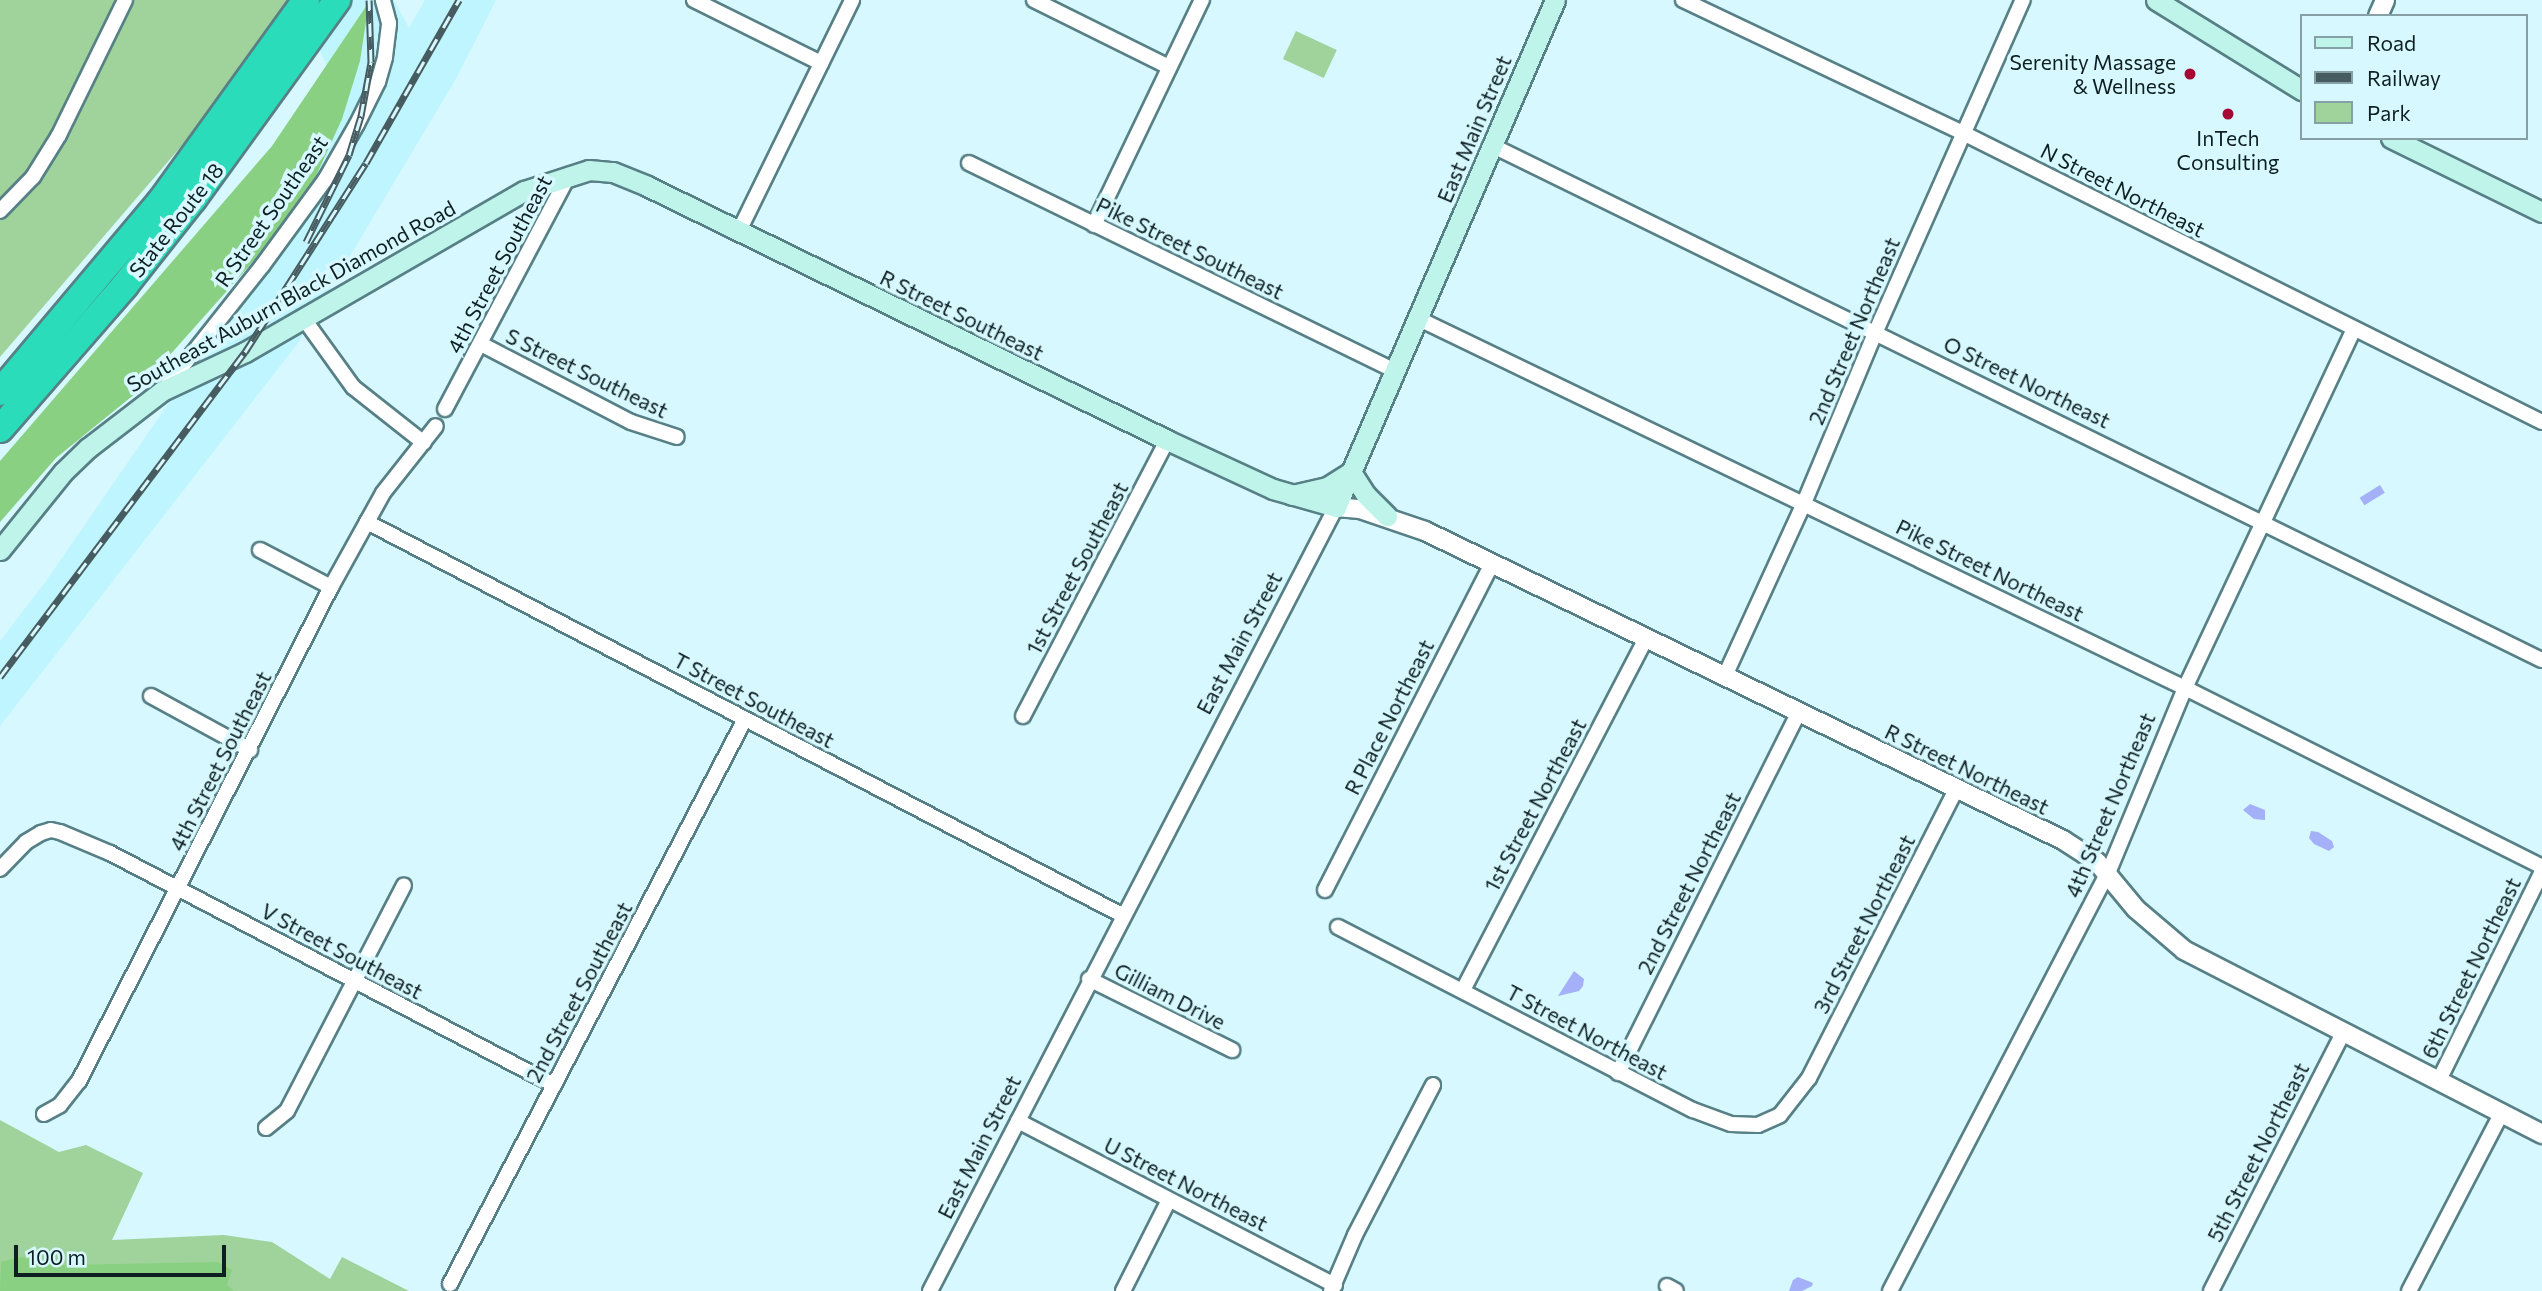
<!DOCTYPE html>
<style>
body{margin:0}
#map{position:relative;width:2542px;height:1291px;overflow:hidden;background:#d6f8fe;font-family:Commissioner,sans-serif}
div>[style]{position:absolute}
.built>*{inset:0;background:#bff5fe}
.green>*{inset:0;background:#a0d39b;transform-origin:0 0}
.forest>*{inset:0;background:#89d083}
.water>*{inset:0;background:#a4b0f7;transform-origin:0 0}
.roads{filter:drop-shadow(2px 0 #578086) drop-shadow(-2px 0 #578086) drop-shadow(0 2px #578086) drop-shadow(0 -2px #578086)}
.minor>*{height:14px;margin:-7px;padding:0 7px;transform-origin:7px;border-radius:7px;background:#fff}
.tertiary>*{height:18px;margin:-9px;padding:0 9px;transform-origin:9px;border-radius:9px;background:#fff}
.secondary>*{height:19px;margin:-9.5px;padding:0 9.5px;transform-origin:9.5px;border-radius:9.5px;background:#bff4ea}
.motorway>*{height:26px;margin:-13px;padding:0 13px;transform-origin:13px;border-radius:13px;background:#2adcba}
.rail>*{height:7px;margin-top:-3.5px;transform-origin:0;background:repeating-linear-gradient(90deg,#d6f8fe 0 13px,#475c60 0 26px);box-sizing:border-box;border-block:2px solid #475c60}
.dots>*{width:19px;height:19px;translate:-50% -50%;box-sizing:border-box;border:4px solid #d6f8fe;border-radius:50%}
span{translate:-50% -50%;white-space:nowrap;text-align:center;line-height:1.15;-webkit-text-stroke:7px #d6f8fe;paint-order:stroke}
.poi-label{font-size:21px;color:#0e1f22}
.right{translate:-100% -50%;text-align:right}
.street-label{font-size:21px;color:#0e1f22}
.legend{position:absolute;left:2300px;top:14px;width:228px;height:126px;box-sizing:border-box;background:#d6f8fe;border:2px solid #86a1a6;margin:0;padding:9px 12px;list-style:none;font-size:21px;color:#0e1f22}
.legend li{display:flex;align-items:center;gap:14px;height:35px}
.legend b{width:35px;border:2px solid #86a1a6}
.scale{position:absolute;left:14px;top:1245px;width:212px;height:32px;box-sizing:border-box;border:4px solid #0e1f22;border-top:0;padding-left:9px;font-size:21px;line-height:24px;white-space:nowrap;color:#0e1f22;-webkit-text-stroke:5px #d6f8fe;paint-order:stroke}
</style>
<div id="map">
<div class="built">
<i style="clip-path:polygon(299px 0,394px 0,409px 28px,425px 0,496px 0,457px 77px,298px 343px,0 726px,0 641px,46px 581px,275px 249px,336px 89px)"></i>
</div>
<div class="green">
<i style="clip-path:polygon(0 0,291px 0,196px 129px,0 357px)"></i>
<i style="left:1296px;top:31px;width:45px;height:31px;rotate:25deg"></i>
<i style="clip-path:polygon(0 1120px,59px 1152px,86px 1145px,143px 1173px,112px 1240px,224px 1235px,272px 1242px,330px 1279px,342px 1257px,409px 1291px,0 1291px)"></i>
</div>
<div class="forest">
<i style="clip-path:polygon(369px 2px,360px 61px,342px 119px,316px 176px,283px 228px,136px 393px,56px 458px,0 522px,0 461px,272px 146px)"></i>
<i style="clip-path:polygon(21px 1257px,63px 1265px,218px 1262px,232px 1270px,227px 1285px,234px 1291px,0 1291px,1px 1262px)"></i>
</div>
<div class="water">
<i style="left:2380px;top:485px;width:9px;height:24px;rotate:58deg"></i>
<i style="clip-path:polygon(2250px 804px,2265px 810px,2265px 820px,2254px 819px,2243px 810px)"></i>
<i style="clip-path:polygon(2311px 831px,2318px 832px,2332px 841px,2334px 847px,2329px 851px,2314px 844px,2309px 838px)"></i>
<i style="clip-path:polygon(1574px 971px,1584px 979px,1583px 986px,1579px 991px,1558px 996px)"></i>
<i style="clip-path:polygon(1798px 1277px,1813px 1283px,1812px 1286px,1802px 1291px,1789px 1291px,1793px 1280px)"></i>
</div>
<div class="roads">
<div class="minor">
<i style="left:694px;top:0;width:142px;rotate:26.4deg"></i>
<i style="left:1034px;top:0;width:151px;rotate:26.4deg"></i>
<i style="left:1683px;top:0;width:310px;rotate:25.4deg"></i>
<i style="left:1963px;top:133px;width:647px;rotate:26.53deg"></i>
<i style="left:1491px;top:145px;width:1170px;rotate:26.11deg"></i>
<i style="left:969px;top:163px;width:473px;rotate:26deg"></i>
<i style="left:0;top:211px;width:47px;rotate:-45.9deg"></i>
<i style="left:33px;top:177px;width:49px;rotate:-58.2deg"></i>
<i style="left:59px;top:135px;width:150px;rotate:-63.9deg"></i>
<i style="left:1094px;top:225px;width:250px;rotate:-64.4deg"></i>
<i style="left:739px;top:231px;width:257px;rotate:-63.9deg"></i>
<i style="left:1417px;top:318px;width:852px;rotate:25.72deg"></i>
<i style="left:2185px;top:688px;width:399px;rotate:26.6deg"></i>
<i style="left:304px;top:319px;width:84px;rotate:54.2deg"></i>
<i style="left:353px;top:387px;width:90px;rotate:38.3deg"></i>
<i style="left:481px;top:344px;width:169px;rotate:27.5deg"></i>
<i style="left:631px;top:422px;width:48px;rotate:18.1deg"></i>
<i style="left:166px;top:387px;width:154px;rotate:-51.6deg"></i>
<i style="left:262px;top:266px;width:107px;rotate:-53.8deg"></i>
<i style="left:325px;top:180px;width:64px;rotate:-60.3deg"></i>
<i style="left:357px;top:124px;width:47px;rotate:-63.4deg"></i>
<i style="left:378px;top:82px;width:26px;rotate:-74deg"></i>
<i style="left:385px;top:57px;width:34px;rotate:-83deg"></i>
<i style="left:389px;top:23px;width:24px;rotate:-105deg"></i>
<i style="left:445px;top:409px;width:265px;rotate:-62.1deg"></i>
<i style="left:367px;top:522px;width:851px;rotate:27.5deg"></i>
<i style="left:260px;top:550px;width:80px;rotate:27.5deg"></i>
<i style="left:1724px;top:678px;width:192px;rotate:-65.4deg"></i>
<i style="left:1804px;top:503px;width:186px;rotate:-67.3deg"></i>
<i style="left:1876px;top:331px;width:362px;rotate:-66.1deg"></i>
<i style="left:151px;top:696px;width:113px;rotate:28.6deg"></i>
<i style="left:1023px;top:716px;width:311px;rotate:-62.4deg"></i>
<i style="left:0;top:869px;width:37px;rotate:-46deg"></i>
<i style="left:26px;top:842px;width:17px;rotate:-31deg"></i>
<i style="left:41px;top:833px;width:10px;rotate:-17deg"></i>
<i style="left:51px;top:830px;width:9px;rotate:13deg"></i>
<i style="left:60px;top:832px;width:54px;rotate:22.8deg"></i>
<i style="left:110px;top:853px;width:501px;rotate:27.59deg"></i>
<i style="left:1325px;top:890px;width:367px;rotate:-62.9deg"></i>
<i style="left:1338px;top:927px;width:399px;rotate:27.3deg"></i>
<i style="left:1693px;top:1110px;width:40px;rotate:20.2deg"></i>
<i style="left:1731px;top:1124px;width:27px;rotate:2deg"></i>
<i style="left:1758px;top:1125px;width:24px;rotate:-24deg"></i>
<i style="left:1780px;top:1115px;width:47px;rotate:-51.9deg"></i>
<i style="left:1809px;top:1078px;width:324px;rotate:-63deg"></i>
<i style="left:1089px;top:979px;width:160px;rotate:26.4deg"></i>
<i style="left:1463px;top:990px;width:394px;rotate:-62.5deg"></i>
<i style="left:1618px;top:1073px;width:402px;rotate:-63.4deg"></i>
<i style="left:2438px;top:1082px;width:234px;rotate:-63.7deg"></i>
<i style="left:44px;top:1114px;width:18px;rotate:-29deg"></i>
<i style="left:60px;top:1105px;width:31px;rotate:-52deg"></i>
<i style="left:79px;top:1081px;width:555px;rotate:-62.97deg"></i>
<i style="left:331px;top:587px;width:107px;rotate:-61deg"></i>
<i style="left:383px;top:493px;width:85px;rotate:-51.7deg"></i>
<i style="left:1018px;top:1121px;width:357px;rotate:27.4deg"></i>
<i style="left:266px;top:1128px;width:27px;rotate:-39deg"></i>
<i style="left:287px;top:1111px;width:254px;rotate:-62.6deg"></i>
<i style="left:450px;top:1284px;width:637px;rotate:-62.43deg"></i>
<i style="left:1667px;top:1286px;width:10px;rotate:29deg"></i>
<i style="left:930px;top:1291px;width:883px;rotate:-62.62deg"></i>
<i style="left:1123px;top:1291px;width:102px;rotate:-63.2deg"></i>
<i style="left:1331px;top:1291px;width:61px;rotate:-66.8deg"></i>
<i style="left:1355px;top:1235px;width:169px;rotate:-62.5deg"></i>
<i style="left:1890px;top:1291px;width:471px;rotate:-62.5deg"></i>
<i style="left:2108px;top:873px;width:200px;rotate:-67.4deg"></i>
<i style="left:2185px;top:688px;width:397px;rotate:-64.8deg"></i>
<i style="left:2211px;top:1291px;width:290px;rotate:-62.9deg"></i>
<i style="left:2409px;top:1291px;width:199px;rotate:-62.5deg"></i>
</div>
<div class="tertiary">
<i style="left:2378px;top:16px;width:17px;rotate:-66deg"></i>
<i style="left:1336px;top:507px;width:24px;rotate:5deg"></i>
<i style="left:1360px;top:509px;width:69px;rotate:18.7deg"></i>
<i style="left:1425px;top:531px;width:709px;rotate:25.84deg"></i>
<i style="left:2063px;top:840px;width:40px;rotate:32.9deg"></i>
<i style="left:2097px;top:862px;width:61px;rotate:50.3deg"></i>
<i style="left:2136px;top:909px;width:63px;rotate:40.5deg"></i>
<i style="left:2184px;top:950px;width:403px;rotate:27.2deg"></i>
</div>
<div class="secondary">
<i style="left:2156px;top:0;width:172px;rotate:31.7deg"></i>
<i style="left:2391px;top:138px;width:168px;rotate:26.1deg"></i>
<i style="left:1292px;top:495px;width:36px;rotate:-13deg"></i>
<i style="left:1327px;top:487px;width:28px;rotate:-32deg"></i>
<i style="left:1351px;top:472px;width:27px;rotate:57deg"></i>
<i style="left:1366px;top:495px;width:30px;rotate:45deg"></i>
<i style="left:0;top:550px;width:100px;rotate:-51.1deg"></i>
<i style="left:63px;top:472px;width:35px;rotate:-44deg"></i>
<i style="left:88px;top:448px;width:93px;rotate:-37.6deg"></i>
<i style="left:162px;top:391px;width:92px;rotate:-25.2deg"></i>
<i style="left:245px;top:352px;width:322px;rotate:-30deg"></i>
<i style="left:524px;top:191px;width:68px;rotate:-17.9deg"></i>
<i style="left:589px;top:170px;width:24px;rotate:5deg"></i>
<i style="left:613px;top:172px;width:37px;rotate:22deg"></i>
<i style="left:647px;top:186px;width:579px;rotate:26.03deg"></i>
<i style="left:1167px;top:440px;width:117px;rotate:24.8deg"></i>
<i style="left:1273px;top:489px;width:66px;rotate:15.9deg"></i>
<i style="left:1336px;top:507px;width:552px;rotate:-66.64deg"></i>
</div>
<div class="motorway">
<i style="left:0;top:392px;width:250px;rotate:-49.9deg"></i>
<i style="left:161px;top:201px;width:248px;rotate:-54.2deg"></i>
<i style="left:0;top:429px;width:191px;rotate:-49deg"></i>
<i style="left:125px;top:285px;width:110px;rotate:-51.7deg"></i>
<i style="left:193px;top:199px;width:246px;rotate:-54.1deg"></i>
</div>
</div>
<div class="rail">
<i style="left:306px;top:242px;width:97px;rotate:-63.7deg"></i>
<i style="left:349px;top:155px;width:41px;rotate:-72.9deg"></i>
<i style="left:361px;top:116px;width:55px;rotate:-79.5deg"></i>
<i style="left:371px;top:62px;width:62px;rotate:-91.8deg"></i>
<i style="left:0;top:677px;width:407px;rotate:-53deg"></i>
<i style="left:245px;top:352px;width:224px;rotate:-57.4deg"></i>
<i style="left:366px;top:163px;width:188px;rotate:-60.3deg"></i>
</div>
<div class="dots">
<i style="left:2190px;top:74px;background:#a50832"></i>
<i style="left:2228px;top:114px;background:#a50832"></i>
</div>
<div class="poi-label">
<span class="right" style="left:2176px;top:74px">Serenity Massage<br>&amp; Wellness</span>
<span style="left:2228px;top:150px">InTech<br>Consulting</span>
</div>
<div class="street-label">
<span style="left:1474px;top:129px;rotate:-67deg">East Main Street</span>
<span style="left:2123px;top:190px;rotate:27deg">N Street Northeast</span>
<span style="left:271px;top:211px;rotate:-55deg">R Street Southeast</span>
<span style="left:176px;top:220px;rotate:-52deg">State Route 18</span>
<span style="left:1190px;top:248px;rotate:26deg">Pike Street Southeast</span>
<span style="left:499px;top:264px;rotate:-62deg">4th Street Southeast</span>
<span style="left:291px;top:296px;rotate:-29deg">Southeast Auburn Black Diamond Road</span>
<span style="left:962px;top:315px;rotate:26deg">R Street Southeast</span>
<span style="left:1854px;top:331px;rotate:-67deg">2nd Street Northeast</span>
<span style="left:587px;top:373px;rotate:26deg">S Street Southeast</span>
<span style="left:2027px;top:382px;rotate:26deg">O Street Northeast</span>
<span style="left:1077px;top:568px;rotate:-62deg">1st Street Southeast</span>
<span style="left:1990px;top:570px;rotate:26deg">Pike Street Northeast</span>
<span style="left:1239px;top:643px;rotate:-62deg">East Main Street</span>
<span style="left:754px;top:700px;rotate:28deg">T Street Southeast</span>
<span style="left:1389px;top:717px;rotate:-63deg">R Place Northeast</span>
<span style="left:220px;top:761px;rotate:-63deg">4th Street Southeast</span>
<span style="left:1967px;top:769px;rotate:26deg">R Street Northeast</span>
<span style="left:1535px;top:805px;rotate:-62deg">1st Street Northeast</span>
<span style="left:2110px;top:805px;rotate:-67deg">4th Street Northeast</span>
<span style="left:1689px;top:883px;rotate:-63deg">2nd Street Northeast</span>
<span style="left:1864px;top:924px;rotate:-63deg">3rd Street Northeast</span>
<span style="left:342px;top:951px;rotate:28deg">V Street Southeast</span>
<span style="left:2471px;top:968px;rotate:-64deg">6th Street Northeast</span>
<span style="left:579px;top:992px;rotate:-62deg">2nd Street Southeast</span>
<span style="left:1170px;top:996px;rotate:27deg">Gilliam Drive</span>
<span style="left:1587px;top:1032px;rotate:28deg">T Street Northeast</span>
<span style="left:979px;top:1147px;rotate:-63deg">East Main Street</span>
<span style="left:2258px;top:1152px;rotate:-63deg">5th Street Northeast</span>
<span style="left:1186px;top:1184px;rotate:27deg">U Street Northeast</span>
</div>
<ul class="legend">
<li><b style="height:9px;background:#bff4ea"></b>Road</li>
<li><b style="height:9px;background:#475c60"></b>Railway</li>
<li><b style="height:19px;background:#a0d39b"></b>Park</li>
</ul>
<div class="scale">100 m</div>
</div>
